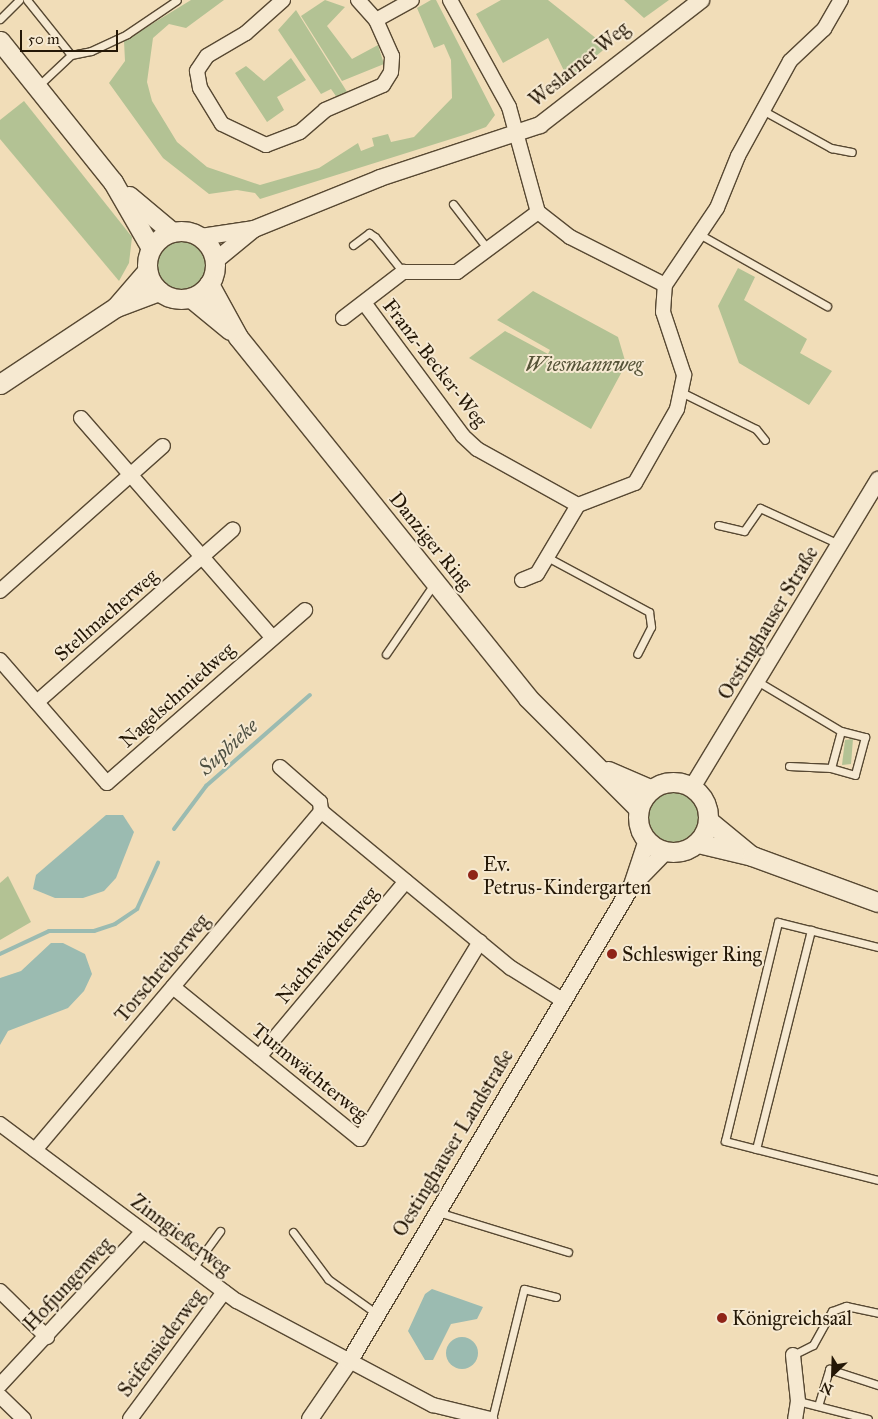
<!DOCTYPE html>
<meta charset="utf-8">
<style>
body{margin:0}
#map{position:relative;width:878px;height:1419px;overflow:hidden;background:#f1ddb8;font-family:"IM FELL Great Primer",serif}
div>[style]{position:absolute}
.green>*{inset:0;background:#b3c294}
.round{border-radius:50%}
.water>*{inset:0;background:#9bbbb1}
.stream>*{height:4px;margin:-2px;padding:0 2px;transform-origin:2px;border-radius:2px;background:#9bbbb1}
.roads{filter:drop-shadow(1px 0 #574832) drop-shadow(-1px 0 #574832) drop-shadow(0 1px #574832) drop-shadow(0 -1px #574832)}
.service>*{height:7px;margin:-3.5px;padding:0 3.5px;transform-origin:3.5px;border-radius:3.5px;background:#f6e9d1}
.minor>*{height:14px;margin:-7px;padding:0 7px;transform-origin:7px;border-radius:7px;background:#f6e9d1}
.tertiary>*{height:16px;margin:-8px;padding:0 8px;transform-origin:8px;border-radius:8px;background:#f6e9d1}
.secondary>*{height:19px;margin:-9.5px;padding:0 9.5px;transform-origin:9.5px;border-radius:9.5px;background:#f6e9d1}
.secondary>.ring{margin:-9.5px;padding:0;box-sizing:content-box;background:none;border:19px solid #f6e9d1;border-radius:50%}
.dots>*{width:14px;height:14px;translate:-50% -50%;box-sizing:border-box;border:2px solid #f6e9d1;border-radius:50%}
span{translate:-50% -50%;white-space:nowrap;text-align:center;line-height:1.15;-webkit-text-stroke:4px #f6e9d1;paint-order:stroke}
.street-label{font-size:20px;color:#241706}
.park-label{font-size:20px;color:#565338;font-style:italic}
.poi-label{font-size:20px;color:#241706}
.left{translate:0 -50%;text-align:left}
.water-label{font-size:21px;color:#4e5042;font-style:italic}
.north{position:absolute;left:808px;top:1349px;width:50px;height:50px;-webkit-text-stroke:4px #f6e9d1;paint-order:stroke;rotate:204deg;font-size:14px;font-weight:700;line-height:20px;text-align:center;color:#241706}
.north::after{content:'';display:block;margin:auto;width:18px;height:22px;background:#241706;clip-path:polygon(50% 0,100% 100%,50% 72%,0 100%)}
.scale{position:absolute;left:20px;top:30px;width:98px;height:22px;box-sizing:border-box;border:2px solid #241706;border-top:0;padding-left:6px;font-size:15px;line-height:18px;white-space:nowrap;color:#241706;-webkit-text-stroke:4px #f6e9d1;paint-order:stroke}
</style>
<div id="map">
<div class="green">
<i style="clip-path:polygon(191px 0,224px 0,186px 28px,169px 24px,153px 38px,147px 82px,152px 101px,177px 142px,207px 167px,260px 185px,319px 168px,358px 143px,361px 151px,374px 146px,372px 138px,388px 134px,391px 142px,414px 137px,452px 98px,451px 60px,444px 44px,434px 48px,417px 8px,431px 0,436px 0,495px 115px,486px 127px,467px 134px,260px 199px,255px 193px,237px 190px,209px 194px,163px 158px,109px 83px,125px 61px,124px 41px)"></i>
<i style="clip-path:polygon(325px 0,345px 7px,327px 26px,352px 59px,378px 45px,384px 64px,342px 81px,301px 16px)"></i>
<i style="clip-path:polygon(501px 0,548px 0,607px 47px,568px 79px,548px 38px,503px 63px,476px 14px)"></i>
<i style="clip-path:polygon(624px 0,669px 0,644px 18px)"></i>
<i style="clip-path:polygon(296px 10px,349px 95px,338px 99px,331px 89px,321px 94px,278px 30px)"></i>
<i style="clip-path:polygon(291px 58px,306px 80px,277px 97px,284px 110px,267px 122px,235px 73px,246px 66px,264px 81px)"></i>
<i style="clip-path:polygon(24px 101px,132px 237px,129px 263px,119px 281px,0 139px,0 120px)"></i>
<i class="round" style="left:152px;top:238px;width:56px;height:56px"></i>
<i style="clip-path:polygon(738px 268px,755px 277px,744px 300px,807px 339px,800px 353px,832px 371px,809px 405px,739px 363px,718px 306px)"></i>
<i style="clip-path:polygon(533px 291px,618px 337px,626px 364px,591px 429px,469px 358px,505px 331px,548px 354px,550px 350px,497px 320px)"></i>
<i style="clip-path:polygon(853px 739px,851px 764px,842px 765px,845px 740px)"></i>
<i class="round" style="left:646px;top:788px;width:56px;height:56px"></i>
<i style="clip-path:polygon(8px 876px,31px 922px,0 940px,0 883px)"></i>
</div>
<div class="water">
<i style="clip-path:polygon(106px 815px,123px 815px,134px 832px,116px 878px,104px 891px,83px 898px,55px 898px,33px 889px,36px 875px)"></i>
<i style="clip-path:polygon(51px 943px,63px 943px,85px 954px,92px 974px,84px 991px,68px 1008px,8px 1031px,0 1045px,0 978px,21px 971px)"></i>
<i style="clip-path:polygon(432px 1289px,483px 1307px,477px 1319px,451px 1324px,433px 1360px,425px 1360px,408px 1331px,425px 1294px)"></i>
<i class="round" style="left:446px;top:1337px;width:32px;height:32px"></i>
</div>
<div class="stream">
<i style="left:174px;top:829px;width:54px;rotate:-53.3deg"></i>
<i style="left:206px;top:786px;width:138px;rotate:-41.2deg"></i>
<i style="left:0;top:954px;width:54px;rotate:-25.1deg"></i>
<i style="left:49px;top:931px;width:45px"></i>
<i style="left:94px;top:931px;width:22px;rotate:-18deg"></i>
<i style="left:115px;top:924px;width:27px;rotate:-34deg"></i>
<i style="left:137px;top:909px;width:51px;rotate:-65.5deg"></i>
</div>
<div class="roads">
<div class="service">
<i style="left:27px;top:0;width:70px;rotate:51.3deg"></i>
<i style="left:71px;top:55px;width:47px;rotate:136.7deg"></i>
<i style="left:0;top:19px;width:27px;rotate:-45deg"></i>
<i style="left:71px;top:55px;width:20px;rotate:-11deg"></i>
<i style="left:91px;top:51px;width:40px;rotate:-25deg"></i>
<i style="left:127px;top:34px;width:60px;rotate:-34.2deg"></i>
<i style="left:764px;top:111px;width:77px;rotate:28.9deg"></i>
<i style="left:831px;top:148px;width:21px;rotate:11deg"></i>
<i style="left:453px;top:204px;width:56px;rotate:52.3deg"></i>
<i style="left:699px;top:234px;width:147px;rotate:29.4deg"></i>
<i style="left:353px;top:245px;width:20px;rotate:-37deg"></i>
<i style="left:369px;top:233px;width:7px;rotate:34deg"></i>
<i style="left:375px;top:237px;width:45px;rotate:51.3deg"></i>
<i style="left:683px;top:393px;width:81px;rotate:26.3deg"></i>
<i style="left:756px;top:429px;width:14px;rotate:51deg"></i>
<i style="left:718px;top:525px;width:27px;rotate:13deg"></i>
<i style="left:744px;top:531px;width:28px;rotate:-55deg"></i>
<i style="left:760px;top:508px;width:87px;rotate:24.5deg"></i>
<i style="left:547px;top:557px;width:116px;rotate:28.3deg"></i>
<i style="left:649px;top:612px;width:15px;rotate:82deg"></i>
<i style="left:651px;top:627px;width:30px;rotate:117deg"></i>
<i style="left:386px;top:654px;width:85px;rotate:-55.6deg"></i>
<i style="left:757px;top:681px;width:98px;rotate:30.8deg"></i>
<i style="left:841px;top:731px;width:25px;rotate:14deg"></i>
<i style="left:865px;top:737px;width:39px;rotate:105deg"></i>
<i style="left:855px;top:775px;width:25px;rotate:-164deg"></i>
<i style="left:831px;top:768px;width:38px;rotate:-75deg"></i>
<i style="left:789px;top:766px;width:42px;rotate:2.7deg"></i>
<i style="left:878px;top:947px;width:103px;rotate:-166deg"></i>
<i style="left:778px;top:922px;width:225px;rotate:103.6deg"></i>
<i style="left:725px;top:1141px;width:158px;rotate:14.3deg"></i>
<i style="left:756px;top:1149px;width:226px;rotate:-75.9deg"></i>
<i style="left:438px;top:1212px;width:136px;rotate:17.1deg"></i>
<i style="left:293px;top:1232px;width:59px;rotate:53.3deg"></i>
<i style="left:328px;top:1279px;width:60px;rotate:35.5deg"></i>
<i style="left:193px;top:1268px;width:46px;rotate:-53.9deg"></i>
<i style="left:793px;top:1355px;width:22px;rotate:-27deg"></i>
<i style="left:813px;top:1345px;width:39px;rotate:-61deg"></i>
<i style="left:832px;top:1311px;width:15px;rotate:-20deg"></i>
<i style="left:846px;top:1306px;width:33px;rotate:12deg"></i>
<i style="left:798px;top:1401px;width:72px;rotate:14.4deg"></i>
<i style="left:818px;top:1406px;width:39px;rotate:-73deg"></i>
<i style="left:829px;top:1369px;width:52px;rotate:18.1deg"></i>
<i style="left:492px;top:1419px;width:134px;rotate:-76.2deg"></i>
<i style="left:524px;top:1289px;width:33px;rotate:14deg"></i>
</div>
<div class="minor">
<i style="left:283px;top:0;width:50px;rotate:138.3deg"></i>
<i style="left:246px;top:33px;width:45px;rotate:149.5deg"></i>
<i style="left:207px;top:56px;width:18px;rotate:124deg"></i>
<i style="left:197px;top:71px;width:17px;rotate:80deg"></i>
<i style="left:200px;top:88px;width:42px;rotate:58.6deg"></i>
<i style="left:222px;top:124px;width:49px;rotate:25.5deg"></i>
<i style="left:266px;top:145px;width:36px;rotate:-21deg"></i>
<i style="left:300px;top:132px;width:33px;rotate:-41deg"></i>
<i style="left:325px;top:110px;width:63px;rotate:-23.3deg"></i>
<i style="left:383px;top:85px;width:15px;rotate:-58deg"></i>
<i style="left:391px;top:72px;width:16px;rotate:-86deg"></i>
<i style="left:392px;top:56px;width:39px;rotate:-114deg"></i>
<i style="left:376px;top:20px;width:27px;rotate:-132deg"></i>
<i style="left:450px;top:0;width:122px;rotate:61.1deg"></i>
<i style="left:509px;top:107px;width:109px;rotate:74.6deg"></i>
<i style="left:538px;top:212px;width:41px;rotate:38deg"></i>
<i style="left:570px;top:237px;width:106px;rotate:26.8deg"></i>
<i style="left:376px;top:20px;width:41px;rotate:-29.1deg"></i>
<i style="left:365px;top:304px;width:164px;rotate:53.4deg"></i>
<i style="left:463px;top:436px;width:19px;rotate:43deg"></i>
<i style="left:477px;top:449px;width:115px;rotate:29deg"></i>
<i style="left:343px;top:318px;width:76px;rotate:-37.5deg"></i>
<i style="left:403px;top:272px;width:54px"></i>
<i style="left:457px;top:272px;width:101px;rotate:-36.5deg"></i>
<i style="left:81px;top:418px;width:291px;rotate:48.9deg"></i>
<i style="left:522px;top:580px;width:16px;rotate:-22deg"></i>
<i style="left:537px;top:574px;width:80px;rotate:-59.3deg"></i>
<i style="left:578px;top:505px;width:61px;rotate:-21.1deg"></i>
<i style="left:635px;top:483px;width:85px;rotate:-60.4deg"></i>
<i style="left:677px;top:409px;width:35px;rotate:-78deg"></i>
<i style="left:684px;top:375px;width:66px;rotate:-108.4deg"></i>
<i style="left:663px;top:312px;width:27px;rotate:-86deg"></i>
<i style="left:665px;top:285px;width:93px;rotate:-56deg"></i>
<i style="left:717px;top:208px;width:56px;rotate:-68deg"></i>
<i style="left:738px;top:156px;width:108px;rotate:-61.3deg"></i>
<i style="left:790px;top:61px;width:47px;rotate:-43.3deg"></i>
<i style="left:824px;top:29px;width:34px;rotate:-60deg"></i>
<i style="left:0;top:591px;width:218px;rotate:-41.7deg"></i>
<i style="left:0;top:660px;width:163px;rotate:49deg"></i>
<i style="left:107px;top:783px;width:263px;rotate:-41.1deg"></i>
<i style="left:37px;top:702px;width:261px;rotate:-41.4deg"></i>
<i style="left:280px;top:767px;width:53px;rotate:41.2deg"></i>
<i style="left:320px;top:802px;width:9px;rotate:84deg"></i>
<i style="left:321px;top:811px;width:246px;rotate:39.6deg"></i>
<i style="left:511px;top:968px;width:62px;rotate:31.9deg"></i>
<i style="left:173px;top:987px;width:241px;rotate:39.1deg"></i>
<i style="left:360px;top:1139px;width:231px;rotate:-58.7deg"></i>
<i style="left:259px;top:1057px;width:229px;rotate:-50.1deg"></i>
<i style="left:0;top:1124px;width:296px;rotate:36.8deg"></i>
<i style="left:237px;top:1301px;width:222px;rotate:28deg"></i>
<i style="left:433px;top:1405px;width:59px;rotate:13.8deg"></i>
<i style="left:35px;top:1150px;width:444px;rotate:-49.8deg"></i>
<i style="left:0;top:1291px;width:66px;rotate:44.4deg"></i>
<i style="left:793px;top:1355px;width:46px;rotate:83.8deg"></i>
<i style="left:798px;top:1401px;width:18px;rotate:99deg"></i>
<i style="left:0;top:1385px;width:210px;rotate:-47.1deg"></i>
<i style="left:0;top:1396px;width:33px;rotate:44deg"></i>
<i style="left:130px;top:1419px;width:158px;rotate:-53.5deg"></i>
</div>
<div class="tertiary">
<i style="left:201px;top:237px;width:54px;rotate:-8.6deg"></i>
<i style="left:215px;top:261px;width:50px;rotate:-39.4deg"></i>
<i style="left:254px;top:229px;width:136px;rotate:-22deg"></i>
<i style="left:380px;top:178px;width:169px;rotate:-18.3deg"></i>
<i style="left:540px;top:125px;width:204px;rotate:-37.8deg"></i>
<i style="left:693px;top:786px;width:358px;rotate:-58.8deg"></i>
<i style="left:632px;top:885px;width:47px;rotate:-71.6deg"></i>
<i style="left:310px;top:1419px;width:69px;rotate:-55.6deg"></i>
<i style="left:349px;top:1362px;width:552px;rotate:-59.3deg"></i>
<i style="left:631px;top:887px;width:50px;rotate:-45.8deg"></i>
</div>
<div class="secondary">
<i style="left:0;top:41px;width:181px;rotate:51.3deg"></i>
<i style="left:113px;top:182px;width:76px;rotate:60.1deg"></i>
<i style="left:129px;top:196px;width:56px;rotate:39.9deg"></i>
<i class="ring" style="left:147px;top:231px;width:49px;height:49px"></i>
<i style="left:209px;top:284px;width:60px;rotate:61.3deg"></i>
<i style="left:238px;top:337px;width:462px;rotate:51.2deg"></i>
<i style="left:527px;top:697px;width:158px;rotate:45deg"></i>
<i style="left:191px;top:298px;width:50px;rotate:39.4deg"></i>
<i style="left:116px;top:307px;width:46px;rotate:-20.4deg"></i>
<i style="left:0;top:384px;width:139px;rotate:-33.6deg"></i>
<i style="left:116px;top:307px;width:48px;rotate:-49.3deg"></i>
<i style="left:608px;top:771px;width:46px;rotate:23.2deg"></i>
<i class="ring" style="left:638px;top:782px;width:51px;height:51px"></i>
<i style="left:709px;top:821px;width:52px;rotate:39.5deg"></i>
<i style="left:698px;top:843px;width:56px;rotate:13.5deg"></i>
<i style="left:752px;top:856px;width:134px;rotate:20.1deg"></i>
</div>
</div>
<div class="dots">
<i style="left:473px;top:875px;background:#8f2418"></i>
<i style="left:612px;top:954px;background:#8f2418"></i>
<i style="left:722px;top:1318px;background:#8f2418"></i>
</div>
<div class="street-label">
<span style="left:579px;top:64px;rotate:-39deg">Weslarner Weg</span>
<span style="left:435px;top:363px;rotate:52deg">Franz-Becker-Weg</span>
<span style="left:431px;top:541px;rotate:51deg">Danziger Ring</span>
<span style="left:106px;top:615px;rotate:-41deg">Stellmacherweg</span>
<span style="left:768px;top:623px;rotate:-59deg">Oestinghauser Straße</span>
<span style="left:177px;top:695px;rotate:-42deg">Nagelschmiedweg</span>
<span style="left:327px;top:945px;rotate:-50deg">Nachtwächterweg</span>
<span style="left:162px;top:968px;rotate:-50deg">Torschreiberweg</span>
<span style="left:310px;top:1072px;rotate:39deg">Turmwächterweg</span>
<span style="left:453px;top:1143px;rotate:-59deg">Oestinghauser Landstraße</span>
<span style="left:181px;top:1235px;rotate:37deg">Zinngießerweg</span>
<span style="left:68px;top:1284px;rotate:-47deg">Hofjungenweg</span>
<span style="left:161px;top:1343px;rotate:-53deg">Seifensiederweg</span>
</div>
<div class="park-label">
<span style="left:584px;top:364px">Wiesmannweg</span>
</div>
<div class="poi-label">
<span class="left" style="left:483px;top:876px">Ev.<br>Petrus-Kindergarten</span>
<span class="left" style="left:622px;top:954px">Schleswiger Ring</span>
<span class="left" style="left:732px;top:1318px">Königreichsaal</span>
</div>
<div class="water-label">
<span style="left:228px;top:747px;rotate:-42deg">Supbieke</span>
</div>
<div class="north">N</div>
<div class="scale">50 m</div>
</div>
